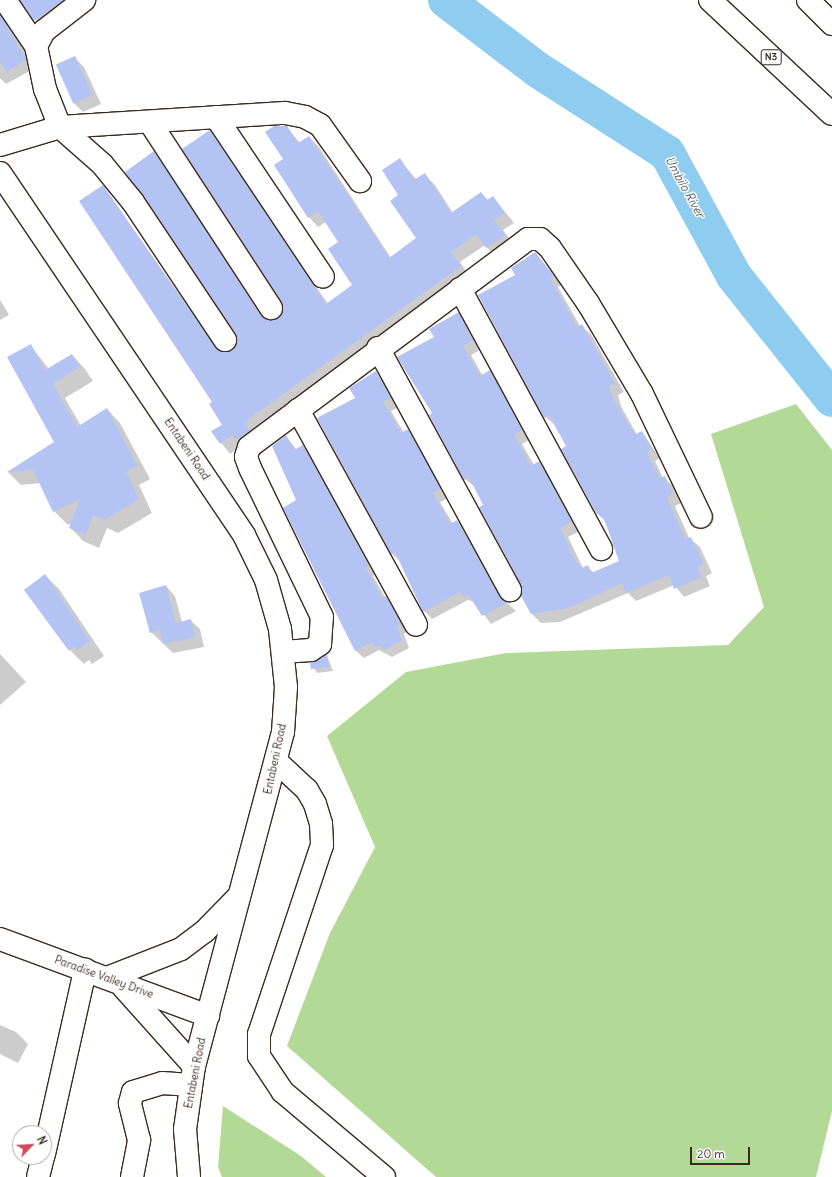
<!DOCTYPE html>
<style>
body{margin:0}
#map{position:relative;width:832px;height:1177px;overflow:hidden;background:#fff;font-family:Delius,sans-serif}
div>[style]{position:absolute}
.green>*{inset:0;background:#b2da96}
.shadow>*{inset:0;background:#0003}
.river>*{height:36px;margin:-18px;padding:0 18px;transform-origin:18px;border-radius:18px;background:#8ecdef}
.building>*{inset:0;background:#b3c3f3;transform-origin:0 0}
.roads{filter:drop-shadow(1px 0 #3b2a1e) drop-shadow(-1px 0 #3b2a1e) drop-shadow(0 1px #3b2a1e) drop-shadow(0 -1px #3b2a1e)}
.minor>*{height:22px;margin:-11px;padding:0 11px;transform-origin:11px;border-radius:11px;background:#fff}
.highway>*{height:22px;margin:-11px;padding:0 11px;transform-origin:11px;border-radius:11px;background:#fff}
span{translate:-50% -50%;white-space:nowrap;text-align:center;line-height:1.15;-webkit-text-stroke:3px #fff;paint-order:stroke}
.shield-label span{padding:1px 3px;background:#fff;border:1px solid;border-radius:3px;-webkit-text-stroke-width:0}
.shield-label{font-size:10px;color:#3b2a1e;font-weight:700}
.street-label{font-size:11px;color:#3b2a1e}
.water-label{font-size:12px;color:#545b5d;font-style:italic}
.north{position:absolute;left:12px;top:1125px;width:40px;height:40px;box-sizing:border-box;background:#fff;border:1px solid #b1aaa5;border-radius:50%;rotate:65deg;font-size:11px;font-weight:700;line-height:16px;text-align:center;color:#3b2a1e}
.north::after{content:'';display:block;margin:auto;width:14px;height:18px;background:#d1495b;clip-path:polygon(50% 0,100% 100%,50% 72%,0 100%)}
.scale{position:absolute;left:690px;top:1147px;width:60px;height:18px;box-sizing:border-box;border:2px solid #3b2a1e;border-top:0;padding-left:5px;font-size:12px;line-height:14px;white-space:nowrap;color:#3b2a1e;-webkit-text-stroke:3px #fff;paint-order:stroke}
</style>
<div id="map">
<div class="green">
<i style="clip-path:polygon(796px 404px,832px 450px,832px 1111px,816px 1177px,436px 1177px,287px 1046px,330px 933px,375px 847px,327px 736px,406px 672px,506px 653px,728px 645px,764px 607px,711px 434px)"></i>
<i style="clip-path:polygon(223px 1106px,301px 1156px,326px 1177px,222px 1177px,218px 1167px)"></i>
</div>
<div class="shadow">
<i style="clip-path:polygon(0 0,4px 17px,35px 68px,6px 84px,0 78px)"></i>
<i style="clip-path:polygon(20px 0,88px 0,44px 29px)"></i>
<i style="clip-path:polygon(74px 57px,84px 67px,101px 104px,83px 112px,74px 103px)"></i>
<i style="clip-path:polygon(287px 127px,300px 143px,309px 137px,319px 147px,391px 258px,417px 239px,400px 196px,399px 159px,417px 180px,425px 175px,435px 185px,453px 213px,481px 193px,488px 200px,493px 197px,514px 223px,503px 230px,514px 245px,497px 258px,485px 245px,460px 262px,470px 277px,230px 454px,213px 432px,223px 425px,213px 402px,103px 187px,219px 350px,225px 354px,233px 351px,239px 340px,236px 333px,154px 152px,265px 319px,271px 322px,283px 315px,282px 301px,210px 131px,328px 304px,354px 285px,339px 242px,326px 222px,318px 227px,309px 217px,284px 159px)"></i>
<i style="clip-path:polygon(535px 253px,562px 285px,558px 287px,580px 326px,591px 334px,624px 392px,618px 395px,621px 406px,637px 435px,642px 432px,660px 458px,655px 461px,663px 478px,674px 486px,681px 503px,675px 506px,689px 538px,700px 547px,712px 573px,706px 576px,710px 586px,684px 597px,674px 585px,636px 601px,628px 593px,560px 622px,541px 623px,532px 614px,485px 505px,475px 487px,465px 479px,434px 414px,435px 337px,458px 314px,482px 349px,471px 355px,483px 376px,490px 372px,499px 381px,531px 439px,522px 444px,534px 465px,539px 462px,548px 471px,580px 531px,568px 537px,583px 568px,587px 566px,594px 573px,621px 562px,605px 521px,596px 512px,567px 446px,555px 425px,545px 417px,516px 275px)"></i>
<i style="clip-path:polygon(0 300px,9px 315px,0 320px)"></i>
<i style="clip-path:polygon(30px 345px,49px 369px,72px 355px,85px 369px,93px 381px,65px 398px,81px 426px,107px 409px,120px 423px,150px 479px,139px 485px,152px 513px,118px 533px,107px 528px,99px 548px,83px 541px,70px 527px,72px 523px,68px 525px,54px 511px,41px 483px,21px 485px,8px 472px,55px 442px)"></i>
<i style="clip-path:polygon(376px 372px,399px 407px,391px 411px,404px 433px,408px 431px,416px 439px,448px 498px,440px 502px,453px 524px,457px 521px,466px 529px,505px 601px,516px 611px,491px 624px,475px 602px,468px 600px,432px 619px,424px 611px,401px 562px,392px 554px,318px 419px,356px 399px)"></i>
<i style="clip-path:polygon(286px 436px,297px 450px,303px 446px,310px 454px,376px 574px,373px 576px,385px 597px,393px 604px,408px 631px,404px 634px,409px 648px,392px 657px,379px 650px,364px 658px,356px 651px,284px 508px,298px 501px)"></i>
<i style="clip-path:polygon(45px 575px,59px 589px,104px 656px,92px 664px,89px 660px,84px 664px,70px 650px)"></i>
<i style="clip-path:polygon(166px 586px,175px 596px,182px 622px,190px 620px,200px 629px,204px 647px,173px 653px,151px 632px)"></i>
<i style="clip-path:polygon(0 654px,26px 682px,0 705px)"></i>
<i style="clip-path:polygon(327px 656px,333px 671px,317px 673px,311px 663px)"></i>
<i style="clip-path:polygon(0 1025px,16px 1032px,28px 1044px,18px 1063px,0 1054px)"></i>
</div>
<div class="river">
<i style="left:446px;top:0;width:116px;rotate:37.3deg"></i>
<i style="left:538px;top:70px;width:153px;rotate:32.8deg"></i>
<i style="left:667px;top:153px;width:140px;rotate:61.4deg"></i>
<i style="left:734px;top:276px;width:157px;rotate:51.5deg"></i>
</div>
<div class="building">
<i style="clip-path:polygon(20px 0,64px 0,34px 21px)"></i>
<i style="clip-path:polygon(0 15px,26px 59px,7px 72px,0 62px)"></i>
<i style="left:75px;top:56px;width:43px;height:21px;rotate:66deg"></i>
<i style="clip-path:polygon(274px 126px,287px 126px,298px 143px,309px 136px,389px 258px,416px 238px,390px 201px,398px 195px,382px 170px,400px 158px,414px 180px,425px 173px,451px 213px,481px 192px,487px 200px,493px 196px,505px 213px,494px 220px,505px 235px,486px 248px,476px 234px,451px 252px,461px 266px,250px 418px,246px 424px,250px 431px,241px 437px,237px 440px,233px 435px,220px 444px,211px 431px,222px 425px,209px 404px,212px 402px,79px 201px,103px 185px,215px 347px,220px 351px,232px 351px,236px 345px,235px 333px,125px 172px,154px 151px,261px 315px,266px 319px,277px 319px,282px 313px,281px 301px,182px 149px,210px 130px,326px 304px,352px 285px,328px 249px,338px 242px,318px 211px,308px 218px,274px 165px,283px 159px,265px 132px)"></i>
<i style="clip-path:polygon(535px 252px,554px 276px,550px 278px,577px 327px,582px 324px,615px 383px,609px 386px,612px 396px,630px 427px,636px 434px,642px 431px,652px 449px,647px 452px,659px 478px,665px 476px,673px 494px,667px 497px,685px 539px,691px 537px,704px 564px,697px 567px,702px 577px,674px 589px,669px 575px,626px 593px,622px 583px,569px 608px,531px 614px,521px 596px,521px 584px,479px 507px,483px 505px,469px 477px,464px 480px,429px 415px,432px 413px,397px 357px,434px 337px,429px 329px,459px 312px,473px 340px,463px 346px,480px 376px,490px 370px,522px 430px,514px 435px,531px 466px,539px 461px,572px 522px,560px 528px,575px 560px,582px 568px,588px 565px,591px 573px,619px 561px,604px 519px,596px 513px,561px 449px,566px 446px,549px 415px,544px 418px,478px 295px,515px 275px,511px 268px)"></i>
<i style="clip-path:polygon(31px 344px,45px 370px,72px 354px,80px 367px,53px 384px,77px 427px,107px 408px,137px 465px,126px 472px,139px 499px,104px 520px,93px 515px,86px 535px,69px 528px,80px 499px,53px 512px,33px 470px,7px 472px,54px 442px,7px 357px)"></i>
<i style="clip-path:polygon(376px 371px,391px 398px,383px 402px,401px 433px,408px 429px,441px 489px,433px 493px,450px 524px,457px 520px,499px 596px,509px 602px,482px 616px,468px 594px,463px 596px,460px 592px,423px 612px,395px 552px,391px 554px,317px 418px,355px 398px,349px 388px)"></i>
<i style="clip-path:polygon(286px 435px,294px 450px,303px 445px,369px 566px,366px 568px,382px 598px,386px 596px,401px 624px,397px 626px,402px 640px,384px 650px,381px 645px,375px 648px,372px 642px,355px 651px,283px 508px,296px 500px,272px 446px)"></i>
<i style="clip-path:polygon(45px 574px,90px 641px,77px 650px,74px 646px,69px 651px,24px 590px)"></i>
<i style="clip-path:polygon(166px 585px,176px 623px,191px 619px,195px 637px,163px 644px,159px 630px,150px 633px,139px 593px)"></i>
<i style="clip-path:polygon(327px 654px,329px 667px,311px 669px,310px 663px)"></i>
</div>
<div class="roads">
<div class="minor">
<i style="left:5px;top:0;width:55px;rotate:56deg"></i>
<i style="left:36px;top:46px;width:44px;rotate:78.2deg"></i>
<i style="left:45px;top:89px;width:41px;rotate:68.5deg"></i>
<i style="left:60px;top:127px;width:56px;rotate:41.4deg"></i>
<i style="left:102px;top:164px;width:49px;rotate:50.8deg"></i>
<i style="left:133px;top:202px;width:166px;rotate:56.3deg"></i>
<i style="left:36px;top:46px;width:17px;rotate:-62deg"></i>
<i style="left:44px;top:31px;width:51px;rotate:-37.8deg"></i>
<i style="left:216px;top:117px;width:192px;rotate:56.2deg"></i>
<i style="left:151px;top:124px;width:220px;rotate:56.9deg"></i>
<i style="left:0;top:145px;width:63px;rotate:-16.7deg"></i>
<i style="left:60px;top:127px;width:225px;rotate:-3.6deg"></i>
<i style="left:285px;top:113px;width:20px;rotate:11deg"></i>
<i style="left:305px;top:117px;width:17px;rotate:28deg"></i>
<i style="left:320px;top:125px;width:69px;rotate:54.5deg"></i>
<i style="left:0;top:173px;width:437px;rotate:56deg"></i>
<i style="left:244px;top:535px;width:50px;rotate:63.9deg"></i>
<i style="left:266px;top:580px;width:51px;rotate:74.1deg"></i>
<i style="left:280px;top:629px;width:58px;rotate:84.1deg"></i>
<i style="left:286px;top:687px;width:45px;rotate:93.8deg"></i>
<i style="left:283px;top:732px;width:346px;rotate:104.9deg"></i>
<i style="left:194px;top:1066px;width:64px;rotate:98.1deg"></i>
<i style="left:185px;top:1129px;width:48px;rotate:85.2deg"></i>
<i style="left:460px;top:289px;width:296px;rotate:61.5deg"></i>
<i style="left:378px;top:348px;width:276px;rotate:61.4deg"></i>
<i style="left:298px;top:410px;width:245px;rotate:61.2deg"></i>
<i style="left:283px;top:652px;width:28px;rotate:-4deg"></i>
<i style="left:311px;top:650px;width:11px;rotate:-34deg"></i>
<i style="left:320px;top:644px;width:27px;rotate:-86deg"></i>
<i style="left:322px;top:617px;width:165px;rotate:-115.8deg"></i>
<i style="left:250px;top:468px;width:12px;rotate:-110deg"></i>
<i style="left:246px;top:457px;width:10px;rotate:-73deg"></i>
<i style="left:249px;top:447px;width:348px;rotate:-36.7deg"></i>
<i style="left:528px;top:239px;width:12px"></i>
<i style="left:540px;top:239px;width:13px;rotate:42deg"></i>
<i style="left:550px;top:248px;width:67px;rotate:55.4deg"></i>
<i style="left:588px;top:303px;width:106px;rotate:59.3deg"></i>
<i style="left:642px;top:394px;width:136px;rotate:64.4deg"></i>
<i style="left:277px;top:762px;width:41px;rotate:43deg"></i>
<i style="left:307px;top:790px;width:16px;rotate:60deg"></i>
<i style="left:315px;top:804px;width:21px;rotate:73deg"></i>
<i style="left:321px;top:824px;width:21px;rotate:87deg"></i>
<i style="left:322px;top:845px;width:199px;rotate:108.4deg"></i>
<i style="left:259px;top:1034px;width:22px;rotate:90deg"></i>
<i style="left:259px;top:1056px;width:43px;rotate:56.3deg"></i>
<i style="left:283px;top:1092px;width:132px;rotate:40.1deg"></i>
<i style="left:0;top:939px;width:222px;rotate:20.3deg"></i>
<i style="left:107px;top:978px;width:79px;rotate:-21.4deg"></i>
<i style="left:181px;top:949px;width:30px;rotate:-37deg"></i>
<i style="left:205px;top:931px;width:49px;rotate:-45.8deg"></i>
<i style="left:124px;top:988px;width:105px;rotate:48.1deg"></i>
<i style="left:44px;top:1154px;width:189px;rotate:-77.4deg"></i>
<i style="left:38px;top:1177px;width:21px;rotate:-76deg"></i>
<i style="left:132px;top:1177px;width:38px;rotate:-79deg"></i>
<i style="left:139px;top:1140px;width:38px;rotate:-104deg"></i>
<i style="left:130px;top:1103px;width:11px;rotate:-75deg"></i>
<i style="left:133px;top:1092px;width:30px;rotate:-17deg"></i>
<i style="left:162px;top:1083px;width:29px;rotate:4deg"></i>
</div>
<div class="highway">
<i style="left:710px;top:0;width:167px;rotate:43.1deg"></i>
<i style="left:808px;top:0;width:34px;rotate:45deg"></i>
</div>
</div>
<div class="shield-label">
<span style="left:771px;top:57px">N3</span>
</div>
<div class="street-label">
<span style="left:187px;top:449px;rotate:56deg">Entabeni Road</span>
<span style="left:275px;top:759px;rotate:-78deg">Entabeni Road</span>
<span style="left:104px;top:977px;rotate:20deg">Paradise Valley Drive</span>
<span style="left:195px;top:1073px;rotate:-79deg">Entabeni Road</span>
</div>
<div class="water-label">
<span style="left:685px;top:187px;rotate:61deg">Umbilo River</span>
</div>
<div class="north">N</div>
<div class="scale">20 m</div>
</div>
